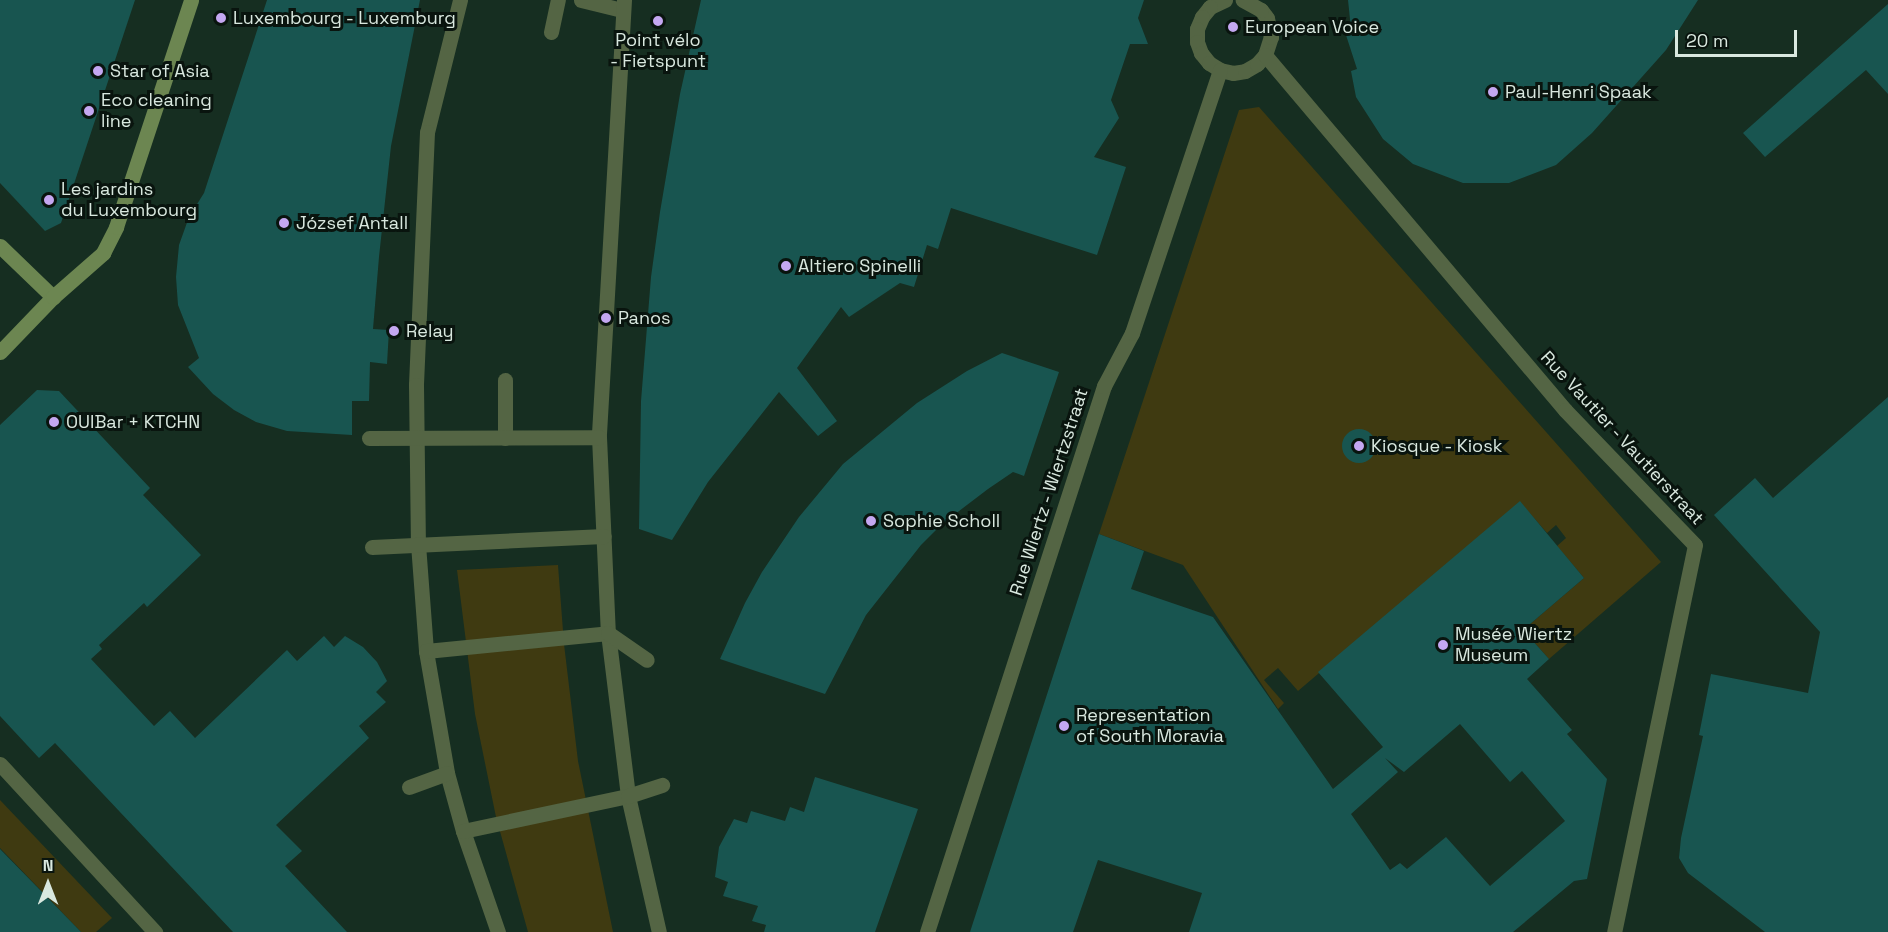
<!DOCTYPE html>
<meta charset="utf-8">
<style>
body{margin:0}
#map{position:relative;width:1888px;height:932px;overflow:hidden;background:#162e21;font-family:"Space Grotesk",sans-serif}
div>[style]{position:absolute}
.green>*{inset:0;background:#3f3a11}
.building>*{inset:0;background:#185550}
.round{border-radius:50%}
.street>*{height:15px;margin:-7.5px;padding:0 7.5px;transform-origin:7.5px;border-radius:7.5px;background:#546544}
.secondary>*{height:15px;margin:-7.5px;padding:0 7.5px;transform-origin:7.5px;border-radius:7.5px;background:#6c8651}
.dots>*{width:16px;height:16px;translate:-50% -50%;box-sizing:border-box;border:3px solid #09140e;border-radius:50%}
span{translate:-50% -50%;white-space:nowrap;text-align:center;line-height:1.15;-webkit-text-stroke:6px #09140e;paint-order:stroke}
.poi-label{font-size:18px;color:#d9e8df}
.left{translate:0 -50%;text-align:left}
.street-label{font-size:18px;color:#d9e8df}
.north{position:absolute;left:18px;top:854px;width:60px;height:60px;-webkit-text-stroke:4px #09140e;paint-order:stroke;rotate:0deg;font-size:16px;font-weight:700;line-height:24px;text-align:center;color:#d9e8df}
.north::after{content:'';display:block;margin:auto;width:21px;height:27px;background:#d9e8df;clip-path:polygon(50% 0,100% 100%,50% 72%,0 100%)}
.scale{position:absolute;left:1675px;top:30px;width:122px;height:27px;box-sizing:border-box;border:3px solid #d9e8df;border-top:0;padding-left:8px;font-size:18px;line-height:21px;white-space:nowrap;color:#d9e8df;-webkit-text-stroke:4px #09140e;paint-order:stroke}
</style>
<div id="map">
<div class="green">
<i style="clip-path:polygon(1259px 107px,1661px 562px,1549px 659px,1523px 630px,1584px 578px,1557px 546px,1566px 538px,1556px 525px,1547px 533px,1520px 502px,1298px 691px,1278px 668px,1264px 680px,1284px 703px,1278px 709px,1183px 565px,1099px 534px,1239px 110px)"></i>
<i style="clip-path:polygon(558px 565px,564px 644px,578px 761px,613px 932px,528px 932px,496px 817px,475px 714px,457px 570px)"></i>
<i style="clip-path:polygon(0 800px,112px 918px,96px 932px,81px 932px,0 848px)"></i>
</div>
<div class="building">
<i style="clip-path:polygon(0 0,135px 0,61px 223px,45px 231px,0 183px)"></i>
<i style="clip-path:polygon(267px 0,420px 0,391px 146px,379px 257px,373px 329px,389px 330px,387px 364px,370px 362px,369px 401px,352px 401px,352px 435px,287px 431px,256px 422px,234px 410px,213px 394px,188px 367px,199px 358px,178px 305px,176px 277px,179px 245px,189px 217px,204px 193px)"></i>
<i style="clip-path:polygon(701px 0,1144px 0,1138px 18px,1148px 44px,1130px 44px,1111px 100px,1119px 118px,1094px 157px,1126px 167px,1097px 255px,951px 208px,938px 249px,927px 245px,914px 287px,900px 283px,849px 317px,841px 307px,797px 368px,837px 421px,818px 436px,779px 392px,708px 482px,672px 540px,639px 529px,641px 401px,651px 277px,660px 212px,680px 94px)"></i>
<i style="clip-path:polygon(1348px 0,1698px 0,1666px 50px,1592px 133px,1556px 165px,1509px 183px,1463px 183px,1413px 164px,1383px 139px,1356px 97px,1351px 71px,1357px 69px,1345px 32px,1351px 29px)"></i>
<i style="clip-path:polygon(1888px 4px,1888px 94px,1866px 70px,1765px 157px,1743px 133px)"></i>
<i style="clip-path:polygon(1002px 353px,1059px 372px,1024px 476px,1013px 472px,988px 489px,942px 524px,921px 545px,866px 615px,825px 694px,720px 659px,745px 603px,762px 572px,799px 517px,843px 464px,917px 403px,967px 371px)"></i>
<i style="clip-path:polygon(37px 390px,59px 391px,150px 488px,143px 495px,201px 555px,147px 607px,144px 603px,99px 645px,102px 649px,91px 659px,154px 726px,170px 711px,195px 738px,287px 650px,297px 661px,324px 636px,334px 647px,345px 636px,363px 647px,377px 662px,387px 681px,376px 692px,386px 702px,359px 726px,369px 738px,276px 825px,302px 851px,285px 866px,347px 932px,233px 932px,55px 743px,39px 758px,0 716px,0 425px)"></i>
<i style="clip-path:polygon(1888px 397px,1888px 932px,1765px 932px,1688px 873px,1679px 858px,1681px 838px,1703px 736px,1699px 735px,1711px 674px,1808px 693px,1820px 632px,1714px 515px,1755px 478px,1773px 498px)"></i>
<i class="round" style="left:1342px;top:429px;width:34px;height:34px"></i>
<i style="clip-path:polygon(evenodd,1520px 501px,1584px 578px,1523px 630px,1549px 659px,1527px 679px,1572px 730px,1567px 734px,1607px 779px,1587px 879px,1574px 881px,1513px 932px,1189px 932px,1202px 893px,1098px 860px,1073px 932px,970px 932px,1099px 534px,1144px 551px,1131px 589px,1213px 617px,1333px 789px,1383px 747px,1318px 672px,1520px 501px,1460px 724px,1510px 782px,1522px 771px,1565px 821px,1490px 886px,1446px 837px,1407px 869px,1400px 863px,1390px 870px,1351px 814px,1398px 772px,1385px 758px,1404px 772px,1460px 724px)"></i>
<i style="clip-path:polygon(815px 777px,918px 809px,875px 932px,764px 932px,766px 925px,752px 921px,758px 906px,723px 896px,728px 882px,715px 877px,719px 847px,734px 819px,747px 823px,751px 811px,785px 821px,790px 807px,804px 812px)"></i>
<i style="clip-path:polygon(0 849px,45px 895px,81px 932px,0 932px)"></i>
</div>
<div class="street">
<i style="left:460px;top:0;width:136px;rotate:104deg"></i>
<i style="left:427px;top:132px;width:253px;rotate:92.5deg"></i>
<i style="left:416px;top:385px;width:159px;rotate:89.3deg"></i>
<i style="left:418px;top:544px;width:107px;rotate:85.7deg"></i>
<i style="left:426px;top:651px;width:124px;rotate:80.2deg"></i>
<i style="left:447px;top:773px;width:60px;rotate:74.6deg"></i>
<i style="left:463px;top:831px;width:107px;rotate:70.9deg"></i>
<i style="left:581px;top:0;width:42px;rotate:13.7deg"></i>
<i style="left:624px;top:0;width:438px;rotate:93.3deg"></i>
<i style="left:599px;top:437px;width:196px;rotate:87.4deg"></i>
<i style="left:608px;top:633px;width:164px;rotate:83deg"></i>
<i style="left:628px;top:796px;width:139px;rotate:77.2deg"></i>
<i style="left:1225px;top:0;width:17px;rotate:155deg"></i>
<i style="left:1210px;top:7px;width:13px;rotate:129deg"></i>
<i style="left:1202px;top:17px;width:13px;rotate:113deg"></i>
<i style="left:1197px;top:29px;width:13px;rotate:90deg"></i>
<i style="left:1197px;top:42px;width:12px;rotate:70deg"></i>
<i style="left:1201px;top:53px;width:13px;rotate:51deg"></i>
<i style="left:1209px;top:63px;width:13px;rotate:32deg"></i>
<i style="left:1220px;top:70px;width:13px;rotate:13deg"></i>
<i style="left:1233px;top:73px;width:12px;rotate:-9deg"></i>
<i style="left:1245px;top:71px;width:14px;rotate:-30deg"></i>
<i style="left:1257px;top:64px;width:12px;rotate:-48deg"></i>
<i style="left:1265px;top:55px;width:19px;rotate:-72deg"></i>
<i style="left:1271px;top:37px;width:19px;rotate:-102deg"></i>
<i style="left:1267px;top:18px;width:10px;rotate:-127deg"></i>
<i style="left:1261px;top:10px;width:21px;rotate:-151deg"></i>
<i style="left:551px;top:32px;width:33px;rotate:-78deg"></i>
<i style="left:1265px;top:55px;width:465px;rotate:49.8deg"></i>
<i style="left:1565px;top:410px;width:187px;rotate:46.1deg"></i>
<i style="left:1695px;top:545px;width:395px;rotate:101.8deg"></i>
<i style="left:505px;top:380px;width:58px;rotate:90deg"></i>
<i style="left:369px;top:438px;width:230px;rotate:-0.2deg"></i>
<i style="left:372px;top:547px;width:232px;rotate:-2.7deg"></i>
<i style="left:426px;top:651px;width:183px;rotate:-5.6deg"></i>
<i style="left:608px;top:633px;width:47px;rotate:34.7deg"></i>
<i style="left:0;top:764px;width:229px;rotate:47.3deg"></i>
<i style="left:409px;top:787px;width:40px;rotate:-20.2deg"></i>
<i style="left:463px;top:831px;width:169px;rotate:-12deg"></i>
<i style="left:628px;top:796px;width:36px;rotate:-18deg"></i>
<i style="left:927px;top:932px;width:574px;rotate:-72.04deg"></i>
<i style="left:1104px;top:386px;width:60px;rotate:-62.2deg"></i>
<i style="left:1132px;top:333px;width:277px;rotate:-71.5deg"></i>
</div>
<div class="secondary">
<i style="left:0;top:246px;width:74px;rotate:43.9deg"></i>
<i style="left:0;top:352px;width:76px;rotate:-46.1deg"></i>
<i style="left:53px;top:297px;width:67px;rotate:-41.3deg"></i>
<i style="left:103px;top:253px;width:29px;rotate:-63deg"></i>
<i style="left:116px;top:227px;width:239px;rotate:-71.7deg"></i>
</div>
<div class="dots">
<i style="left:221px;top:18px;background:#c4a7f1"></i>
<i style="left:658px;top:21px;background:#c4a7f1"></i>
<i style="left:1233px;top:27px;background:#c4a7f1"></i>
<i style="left:98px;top:71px;background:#c4a7f1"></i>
<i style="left:1493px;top:92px;background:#c4a7f1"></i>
<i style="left:89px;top:111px;background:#c4a7f1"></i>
<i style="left:49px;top:200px;background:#c4a7f1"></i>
<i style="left:284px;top:223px;background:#c4a7f1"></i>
<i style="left:786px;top:266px;background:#c4a7f1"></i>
<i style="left:606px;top:318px;background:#c4a7f1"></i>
<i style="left:394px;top:331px;background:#c4a7f1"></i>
<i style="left:54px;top:422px;background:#c4a7f1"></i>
<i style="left:1359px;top:446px;background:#c4a7f1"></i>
<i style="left:871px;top:521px;background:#c4a7f1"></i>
<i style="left:1443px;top:645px;background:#c4a7f1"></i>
<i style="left:1064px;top:726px;background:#c4a7f1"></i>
</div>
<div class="poi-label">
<span class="left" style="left:233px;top:18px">Luxembourg - Luxemburg</span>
<span class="left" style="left:1245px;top:27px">European Voice</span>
<span style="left:658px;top:51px">Point vélo<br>- Fietspunt</span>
<span class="left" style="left:110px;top:71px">Star of Asia</span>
<span class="left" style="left:1505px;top:92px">Paul-Henri Spaak</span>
<span class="left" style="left:101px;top:111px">Eco cleaning<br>line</span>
<span class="left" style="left:61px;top:200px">Les jardins<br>du Luxembourg</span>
<span class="left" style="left:296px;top:223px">József Antall</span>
<span class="left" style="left:798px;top:266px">Altiero Spinelli</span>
<span class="left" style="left:618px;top:318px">Panos</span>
<span class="left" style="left:406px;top:331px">Relay</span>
<span class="left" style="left:66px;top:422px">OUIBar + KTCHN</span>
<span class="left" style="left:1371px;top:446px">Kiosque - Kiosk</span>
<span class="left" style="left:883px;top:521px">Sophie Scholl</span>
<span class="left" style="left:1455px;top:645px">Musée Wiertz<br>Museum</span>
<span class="left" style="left:1076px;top:726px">Representation<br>of South Moravia</span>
</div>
<div class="street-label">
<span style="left:1622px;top:438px;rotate:47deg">Rue Vautier - Vautierstraat</span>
<span style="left:1049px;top:492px;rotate:-72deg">Rue Wiertz - Wiertzstraat</span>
</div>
<div class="north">N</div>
<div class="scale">20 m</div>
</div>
